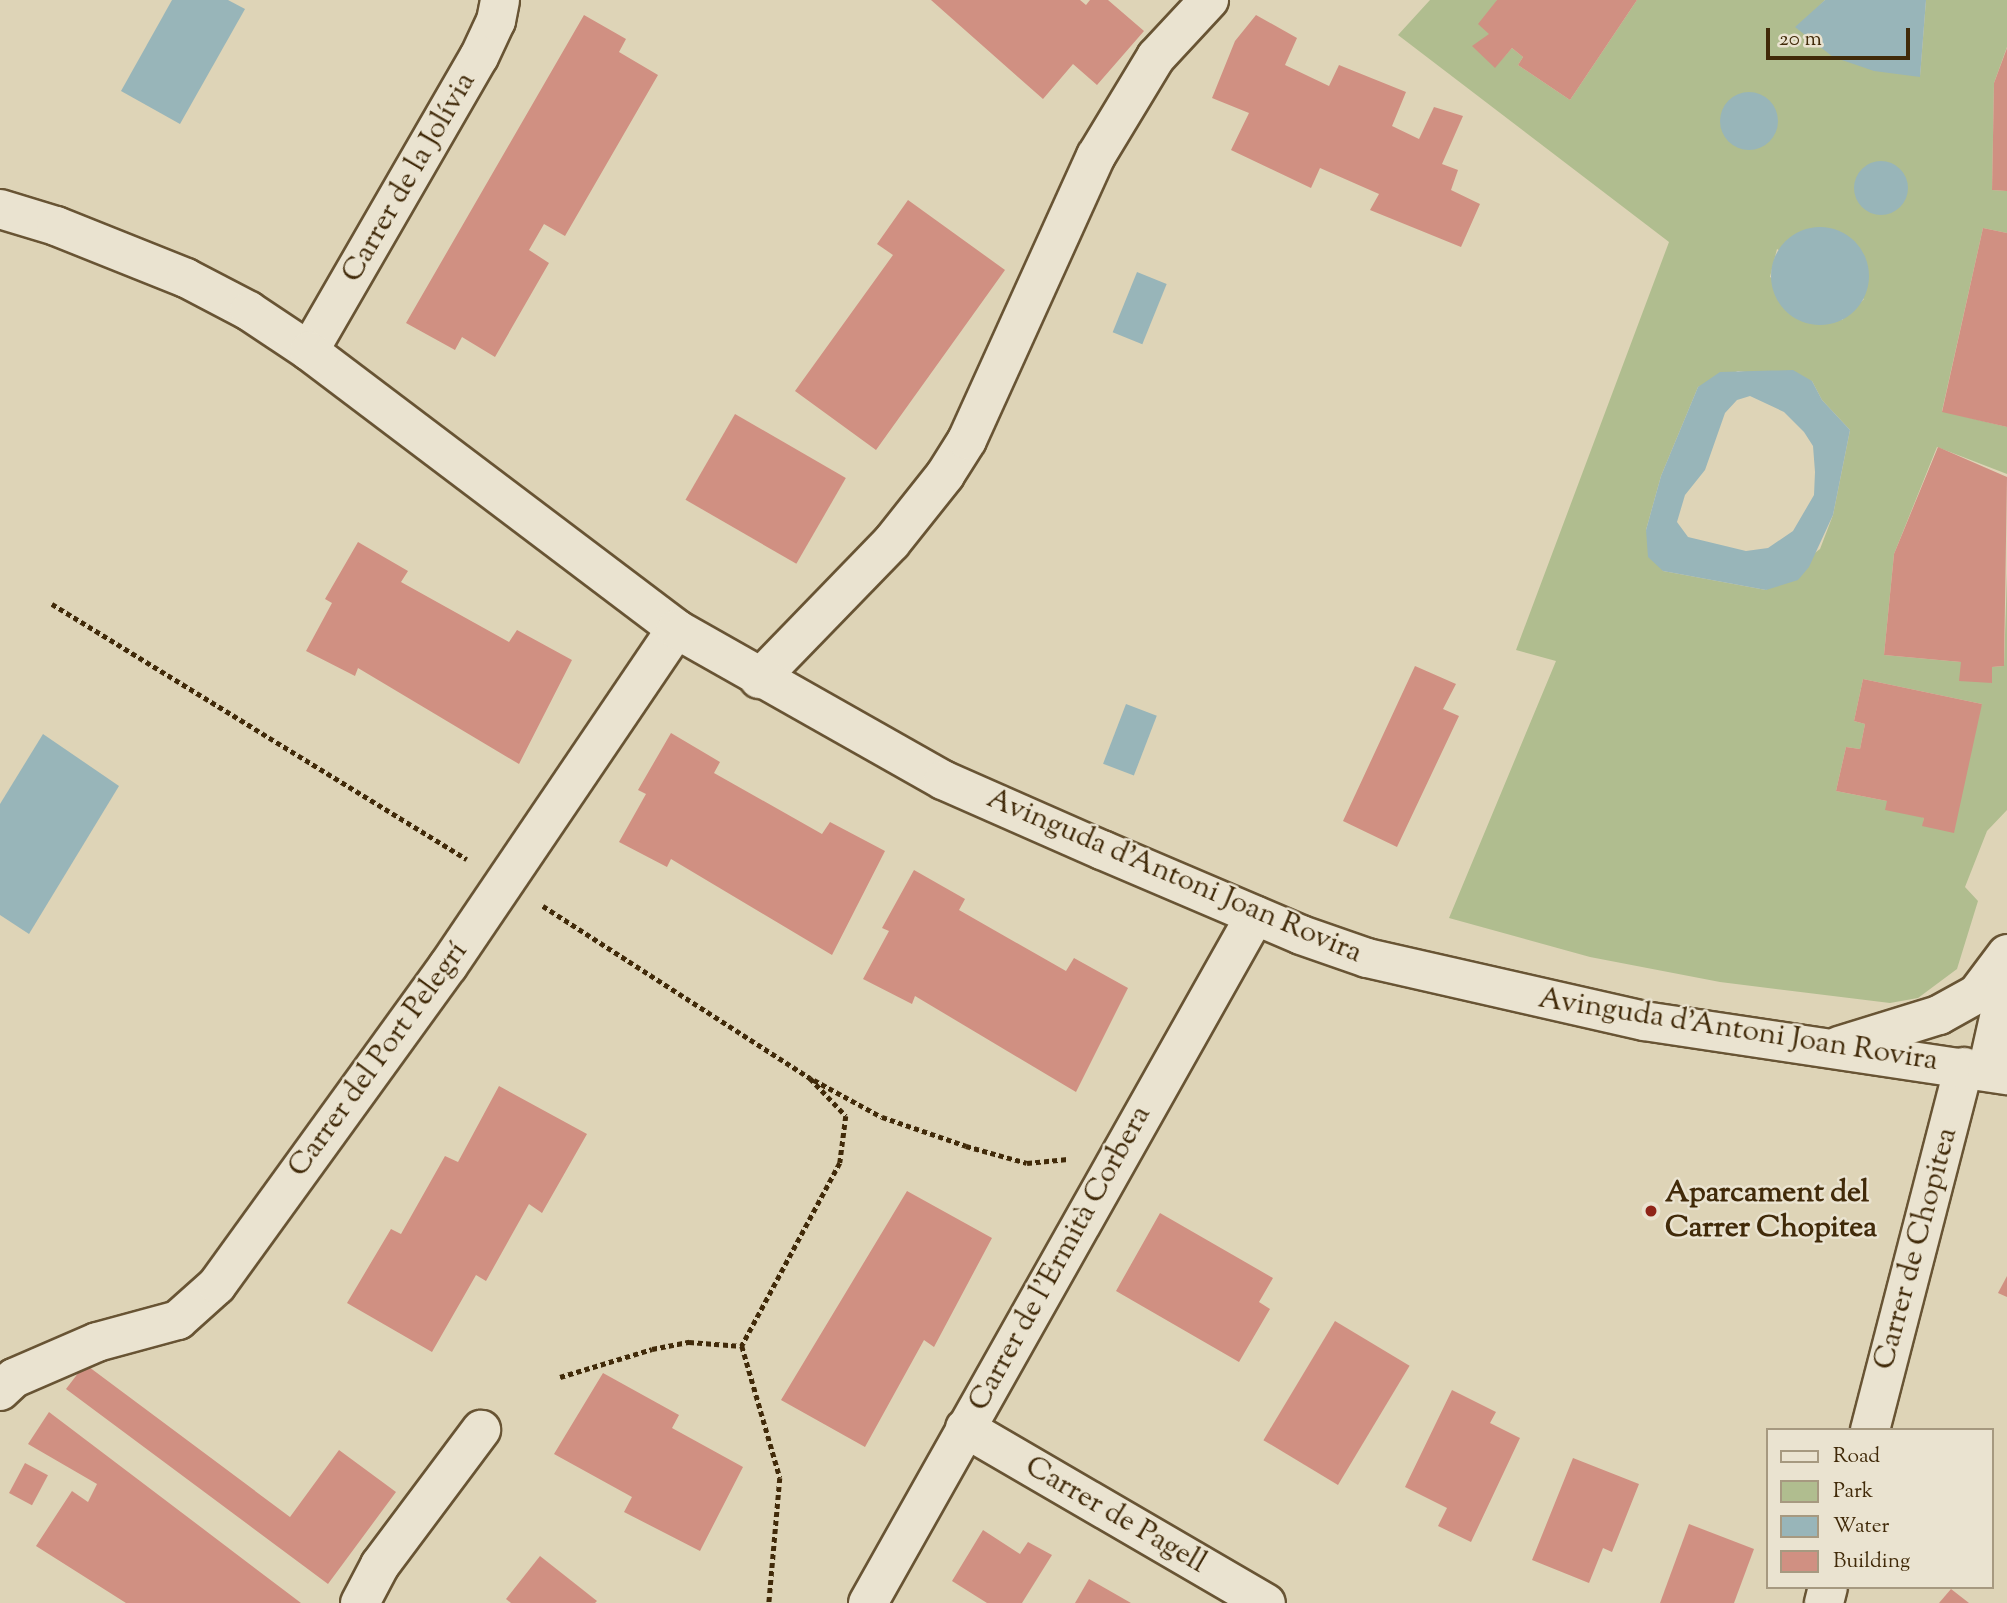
<!DOCTYPE html>
<meta charset="utf-8">
<style>
body{margin:0}
#map{position:relative;width:2007px;height:1603px;overflow:hidden;background:#ded4b7;font-family:"Sorts Mill Goudy",serif}
div>[style]{position:absolute}
.green>*{inset:0;background:#b0bd8f}
.water>*{inset:0;background:#98b5b9;transform-origin:0 0}
.round{border-radius:50%}
.building>*{inset:0;background:#d09082;transform-origin:0 0}
.path>*{height:4.5px;margin-top:-2.25px;transform-origin:0;background:repeating-linear-gradient(90deg,#412a09 0 5px,transparent 0 8.5px)}
.roads{filter:drop-shadow(2px 0 #685434) drop-shadow(-2px 0 #685434) drop-shadow(0 2px #685434) drop-shadow(0 -2px #685434)}
.minor>*{height:38px;margin:-19px;padding:0 19px;transform-origin:19px;border-radius:19px;background:#eae3d0}
.tertiary>*{height:38px;margin:-19px;padding:0 19px;transform-origin:19px;border-radius:19px;background:#eae3d0}
.dots>*{width:19px;height:19px;translate:-50% -50%;box-sizing:border-box;border:4px solid #eae3d0;border-radius:50%}
span{translate:-50% -50%;white-space:nowrap;text-align:center;line-height:1.15;-webkit-text-stroke:5px #eae3d0;paint-order:stroke}
.street-label{font-size:30px;color:#412a09}
.poi-label{font-size:30px;color:#412a09;font-weight:700}
.left{translate:0 -50%;text-align:left}
.legend{position:absolute;left:1766px;top:1428px;width:228px;height:161px;box-sizing:border-box;background:#eae3d0;border:2px solid #a69980;margin:0;padding:9px 12px;list-style:none;font-size:21px;color:#412a09}
.legend li{display:flex;align-items:center;gap:14px;height:35px}
.legend b{width:35px;border:2px solid #a69980}
.scale{position:absolute;left:1766px;top:28px;width:144px;height:32px;box-sizing:border-box;border:4px solid #412a09;border-top:0;padding-left:9px;font-size:21px;line-height:24px;white-space:nowrap;color:#412a09;-webkit-text-stroke:5px #eae3d0;paint-order:stroke}
</style>
<div id="map">
<div class="green">
<i style="clip-path:polygon(evenodd,1430px 0,1497px 0,1489px 34px,1495px 67px,1512px 48px,1523px 57px,1518px 65px,1570px 100px,1637px 0,1825px 0,1818px 7px,1920px 76px,1926px 0,2007px 0,2007px 47px,1994px 83px,1992px 190px,2007px 191px,2007px 233px,1983px 228px,1942px 411px,2007px 427px,2007px 474px,1937px 447px,1894px 554px,1884px 655px,1961px 662px,1991px 683px,1992px 667px,2004px 666px,2007px 573px,2007px 810px,1987px 831px,1965px 887px,1978px 901px,1957px 969px,1918px 998px,1890px 1003px,1720px 982px,1590px 957px,1449px 918px,1556px 661px,1516px 650px,1669px 242px,1398px 35px,1430px 0,1777px 249px,1864px 299px,1842px 320px,1770px 277px,1777px 249px,1430px 0,1738px 371px,1812px 381px,1822px 400px,1850px 430px,1833px 515px,1820px 549px,1766px 590px,1663px 571px,1646px 530px,1661px 476px,1698px 387px,1738px 371px,1430px 0,1863px 679px,1982px 704px,1923px 826px,1924px 818px,1887px 801px,1836px 791px,1846px 747px,1860px 749px,1865px 724px,1854px 721px,1863px 679px)"></i>
</div>
<div class="water">
<i style="clip-path:polygon(172px 0,228px 0,245px 9px,180px 124px,121px 91px)"></i>
<i style="clip-path:polygon(1825px 0,1926px 0,1920px 77px,1874px 71px,1833px 57px,1795px 27px)"></i>
<i class="round" style="left:1720px;top:92px;width:58px;height:58px"></i>
<i class="round" style="left:1854px;top:161px;width:54px;height:54px"></i>
<i class="round" style="left:1771px;top:227px;width:98px;height:98px"></i>
<i style="left:1137px;top:272px;width:32px;height:65px;rotate:22deg"></i>
<i style="clip-path:polygon(evenodd,1793px 370px,1812px 381px,1822px 400px,1850px 430px,1833px 515px,1809px 567px,1798px 580px,1766px 590px,1663px 571px,1648px 557px,1646px 530px,1661px 476px,1698px 387px,1720px 372px,1793px 370px,1750px 396px,1784px 412px,1804px 432px,1813px 446px,1815px 472px,1814px 495px,1793px 531px,1768px 548px,1746px 551px,1688px 537px,1677px 522px,1685px 495px,1705px 470px,1725px 413px,1737px 400px,1750px 396px)"></i>
<i style="left:1126px;top:704px;width:33px;height:64px;rotate:21deg"></i>
<i style="clip-path:polygon(43px 734px,119px 786px,29px 934px,0 915px,0 804px)"></i>
</div>
<div class="building">
<i style="clip-path:polygon(931px 0,1080px 0,1086px 5px,1090px 0,1108px 0,1144px 31px,1097px 85px,1073px 64px,1043px 99px)"></i>
<i style="clip-path:polygon(1497px 0,1637px 0,1570px 100px,1518px 65px,1523px 57px,1512px 48px,1495px 68px,1472px 46px,1489px 34px,1478px 24px)"></i>
<i style="clip-path:polygon(584px 15px,626px 39px,619px 52px,658px 75px,565px 236px,544px 224px,529px 250px,549px 263px,495px 357px,462px 337px,455px 350px,406px 323px)"></i>
<i style="clip-path:polygon(1256px 15px,1297px 38px,1285px 65px,1329px 86px,1339px 65px,1406px 92px,1392px 126px,1419px 139px,1434px 107px,1463px 116px,1442px 164px,1458px 170px,1451px 190px,1480px 204px,1461px 247px,1370px 210px,1379px 194px,1320px 168px,1311px 188px,1231px 150px,1249px 113px,1212px 98px,1235px 41px)"></i>
<i style="clip-path:polygon(2007px 48px,2007px 191px,1992px 190px,1994px 83px)"></i>
<i style="clip-path:polygon(908px 200px,1005px 270px,876px 450px,795px 391px,893px 255px,877px 244px)"></i>
<i style="clip-path:polygon(1983px 228px,2007px 233px,2007px 427px,1942px 412px)"></i>
<i style="left:735px;top:414px;width:128px;height:99px;rotate:30deg"></i>
<i style="clip-path:polygon(1938px 447px,2007px 477px,2004px 666px,1992px 667px,1992px 683px,1959px 681px,1961px 662px,1884px 655px,1894px 554px)"></i>
<i style="clip-path:polygon(358px 542px,408px 571px,401px 582px,509px 642px,517px 630px,572px 660px,519px 764px,358px 668px,355px 676px,306px 651px,332px 603px,325px 599px)"></i>
<i style="clip-path:polygon(1415px 666px,1456px 684px,1443px 709px,1459px 716px,1397px 847px,1343px 821px)"></i>
<i style="clip-path:polygon(1863px 679px,1982px 704px,1954px 833px,1922px 826px,1924px 818px,1885px 810px,1887px 801px,1836px 791px,1846px 747px,1860px 749px,1865px 724px,1854px 721px)"></i>
<i style="clip-path:polygon(671px 733px,720px 762px,714px 773px,822px 834px,830px 822px,885px 851px,832px 955px,671px 859px,667px 867px,619px 842px,646px 794px,638px 790px)"></i>
<i style="clip-path:polygon(914px 870px,965px 899px,959px 910px,1066px 971px,1074px 958px,1128px 988px,1076px 1092px,915px 996px,912px 1004px,863px 979px,889px 931px,882px 928px)"></i>
<i style="clip-path:polygon(499px 1086px,587px 1134px,542px 1213px,529px 1204px,486px 1281px,476px 1275px,432px 1352px,347px 1303px,391px 1229px,401px 1234px,445px 1156px,458px 1162px)"></i>
<i style="clip-path:polygon(907px 1191px,992px 1238px,934px 1347px,924px 1340px,865px 1447px,781px 1400px)"></i>
<i style="clip-path:polygon(1160px 1213px,1273px 1278px,1259px 1302px,1270px 1309px,1239px 1362px,1116px 1291px)"></i>
<i style="clip-path:polygon(2007px 1276px,2007px 1297px,1998px 1293px)"></i>
<i style="left:1335px;top:1321px;width:87px;height:139px;rotate:31deg"></i>
<i style="clip-path:polygon(85px 1364px,290px 1517px,339px 1450px,396px 1492px,328px 1584px,66px 1389px)"></i>
<i style="clip-path:polygon(603px 1373px,679px 1415px,672px 1428px,743px 1467px,700px 1551px,624px 1512px,632px 1497px,554px 1454px)"></i>
<i style="clip-path:polygon(1452px 1390px,1496px 1412px,1490px 1423px,1520px 1438px,1471px 1542px,1438px 1526px,1447px 1508px,1405px 1487px)"></i>
<i style="clip-path:polygon(49px 1412px,301px 1603px,126px 1603px,36px 1546px,72px 1491px,88px 1502px,97px 1484px,28px 1444px)"></i>
<i style="clip-path:polygon(1573px 1458px,1639px 1484px,1612px 1552px,1603px 1548px,1589px 1583px,1532px 1560px)"></i>
<i style="left:25px;top:1463px;width:26px;height:34px;rotate:28deg"></i>
<i style="clip-path:polygon(1689px 1524px,1754px 1549px,1734px 1603px,1660px 1603px)"></i>
<i style="clip-path:polygon(983px 1530px,1020px 1554px,1028px 1542px,1052px 1555px,1022px 1603px,987px 1603px,952px 1581px)"></i>
<i style="clip-path:polygon(540px 1556px,597px 1601px,595px 1603px,511px 1603px,506px 1599px)"></i>
<i style="clip-path:polygon(1089px 1579px,1131px 1603px,1075px 1603px)"></i>
<i style="clip-path:polygon(1951px 1589px,1969px 1603px,1939px 1603px)"></i>
</div>
<div class="path">
<i style="left:52px;top:604px;width:487px;rotate:31.6deg"></i>
<i style="left:543px;top:906px;width:318px;rotate:32.8deg"></i>
<i style="left:810px;top:1078px;width:52px;rotate:46.5deg"></i>
<i style="left:846px;top:1116px;width:47px;rotate:97.3deg"></i>
<i style="left:840px;top:1163px;width:208px;rotate:118.2deg"></i>
<i style="left:742px;top:1346px;width:137px;rotate:73.9deg"></i>
<i style="left:780px;top:1478px;width:125px;rotate:95deg"></i>
<i style="left:814px;top:1080px;width:77px;rotate:28.6deg"></i>
<i style="left:882px;top:1117px;width:89px;rotate:19deg"></i>
<i style="left:966px;top:1146px;width:63px;rotate:15.6deg"></i>
<i style="left:1027px;top:1163px;width:41px;rotate:-5.6deg"></i>
<i style="left:560px;top:1377px;width:96px;rotate:-16.9deg"></i>
<i style="left:652px;top:1349px;width:38px;rotate:-11deg"></i>
<i style="left:689px;top:1342px;width:53px;rotate:4.3deg"></i>
</div>
<div class="roads">
<div class="minor">
<i style="left:309px;top:351px;width:340px;rotate:-60deg"></i>
<i style="left:479px;top:57px;width:40px;rotate:-65deg"></i>
<i style="left:496px;top:21px;width:21px;rotate:-79deg"></i>
<i style="left:759px;top:679px;width:190px;rotate:-45.9deg"></i>
<i style="left:891px;top:543px;width:87px;rotate:-51.5deg"></i>
<i style="left:945px;top:475px;width:41px;rotate:-57.8deg"></i>
<i style="left:967px;top:440px;width:312px;rotate:-65.6deg"></i>
<i style="left:1096px;top:156px;width:116px;rotate:-58.8deg"></i>
<i style="left:1156px;top:57px;width:78px;rotate:-47.1deg"></i>
<i style="left:0;top:1391px;width:19px;rotate:-43deg"></i>
<i style="left:14px;top:1378px;width:90px;rotate:-23.4deg"></i>
<i style="left:97px;top:1342px;width:84px;rotate:-15.2deg"></i>
<i style="left:178px;top:1320px;width:52px;rotate:-41.9deg"></i>
<i style="left:217px;top:1285px;width:394px;rotate:-54.1deg"></i>
<i style="left:448px;top:966px;width:407px;rotate:-55.9deg"></i>
<i style="left:965px;top:1428px;width:348px;rotate:30.2deg"></i>
<i style="left:1870px;top:1430px;width:375px;rotate:-75.5deg"></i>
<i style="left:360px;top:1603px;width:43px;rotate:-62.2deg"></i>
<i style="left:380px;top:1565px;width:169px;rotate:-53.2deg"></i>
<i style="left:868px;top:1603px;width:789px;rotate:-60.61deg"></i>
<i style="left:1824px;top:1603px;width:16px;rotate:-76deg"></i>
</div>
<div class="tertiary">
<i style="left:0;top:209px;width:59px;rotate:16.9deg"></i>
<i style="left:56px;top:226px;width:140px;rotate:21.8deg"></i>
<i style="left:186px;top:278px;width:71px;rotate:27.6deg"></i>
<i style="left:249px;top:311px;width:72px;rotate:33.7deg"></i>
<i style="left:309px;top:351px;width:460px;rotate:37.1deg"></i>
<i style="left:676px;top:629px;width:307px;rotate:29.5deg"></i>
<i style="left:943px;top:780px;width:174px;rotate:23.8deg"></i>
<i style="left:1102px;top:850px;width:216px;rotate:23.1deg"></i>
<i style="left:1301px;top:935px;width:70px;rotate:19.2deg"></i>
<i style="left:1367px;top:958px;width:284px;rotate:12.8deg"></i>
<i style="left:1644px;top:1021px;width:367px;rotate:8.5deg"></i>
<i style="left:1839px;top:1046px;width:105px;rotate:-17.2deg"></i>
<i style="left:1939px;top:1015px;width:43px;rotate:-28.9deg"></i>
<i style="left:1977px;top:994px;width:50px;rotate:-53.1deg"></i>
<i style="left:1987px;top:1071px;width:91px;rotate:-77.3deg"></i>
</div>
</div>
<div class="dots">
<i style="left:1651px;top:1211px;background:#8f2418"></i>
</div>
<div class="street-label">
<span style="left:410px;top:178px;rotate:-60deg">Carrer de la Jolívia</span>
<span style="left:1174px;top:877px;rotate:23deg">Avinguda d'Antoni Joan Rovira</span>
<span style="left:1738px;top:1031px;rotate:9deg">Avinguda d'Antoni Joan Rovira</span>
<span style="left:379px;top:1060px;rotate:-54deg">Carrer del Port Pelegrí</span>
<span style="left:1917px;top:1249px;rotate:-75deg">Carrer de Chopitea</span>
<span style="left:1061px;top:1259px;rotate:-61deg">Carrer de l'Ermità Corbera</span>
<span style="left:1115px;top:1516px;rotate:30deg">Carrer de Pagell</span>
</div>
<div class="poi-label">
<span class="left" style="left:1665px;top:1211px">Aparcament del<br>Carrer Chopitea</span>
</div>
<ul class="legend">
<li><b style="height:9px;background:#eae3d0"></b>Road</li>
<li><b style="height:19px;background:#b0bd8f"></b>Park</li>
<li><b style="height:19px;background:#98b5b9"></b>Water</li>
<li><b style="height:19px;background:#d09082"></b>Building</li>
</ul>
<div class="scale">20 m</div>
</div>
